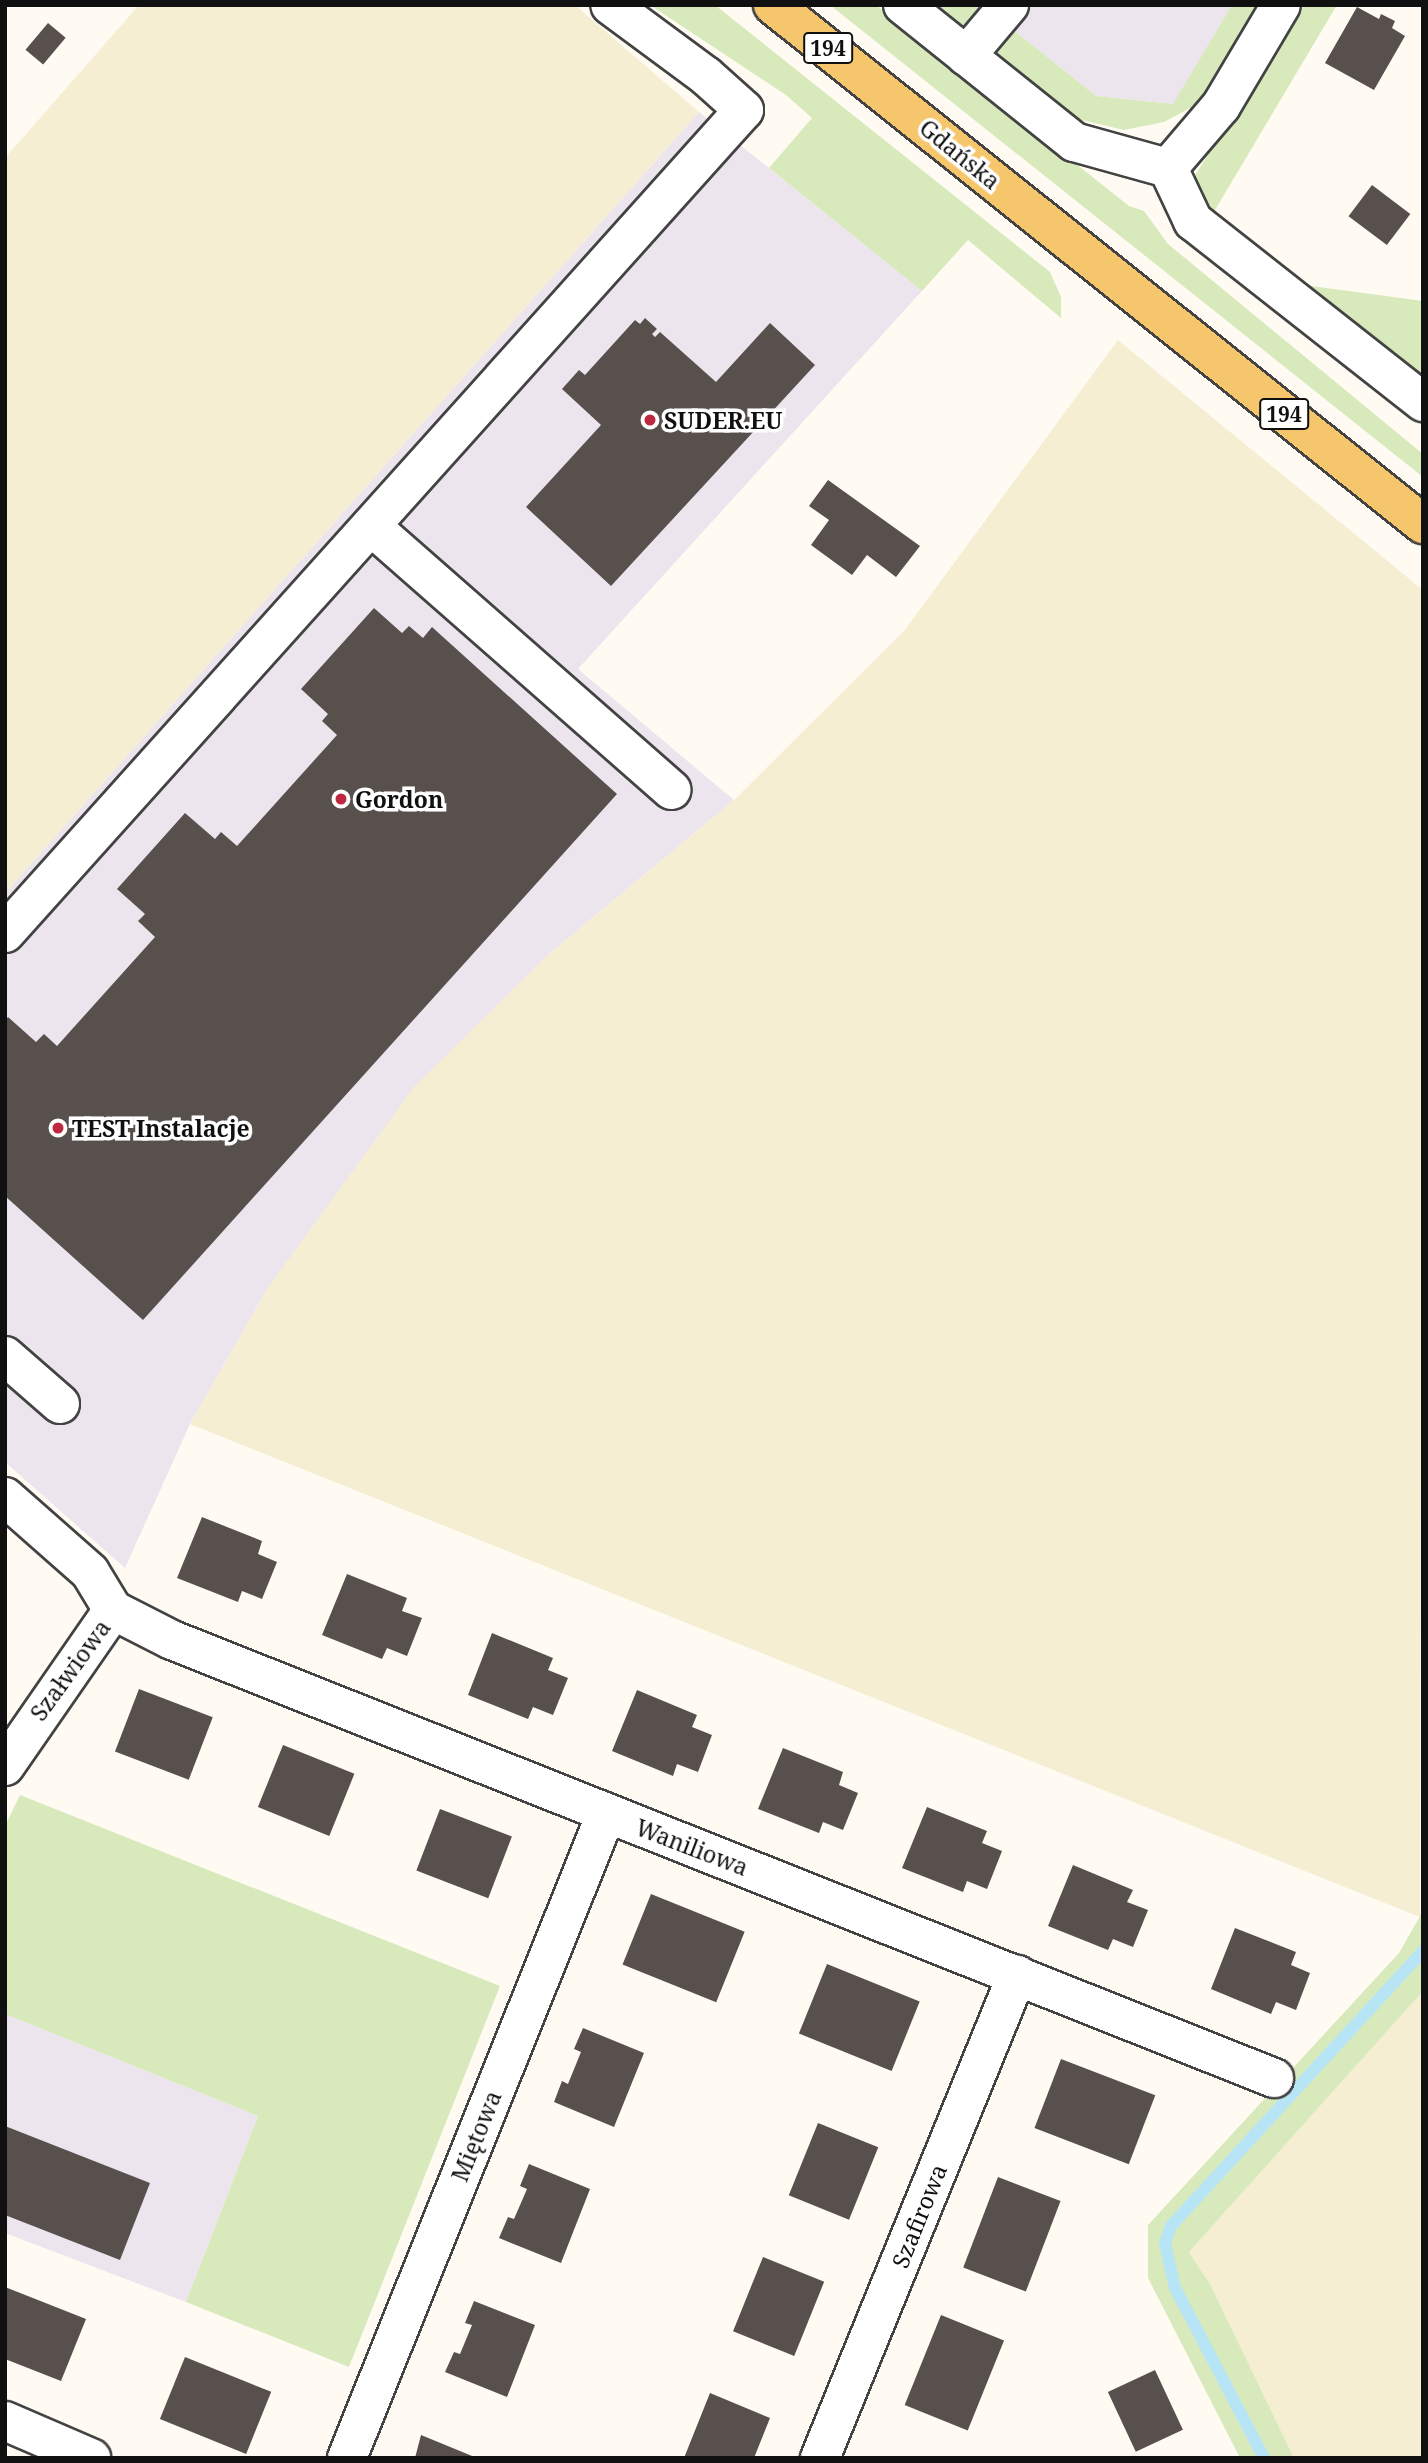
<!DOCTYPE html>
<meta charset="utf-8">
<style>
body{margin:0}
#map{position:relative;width:1428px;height:2463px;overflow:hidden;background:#fffbf3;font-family:"Noto Serif",serif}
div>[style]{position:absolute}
.industrial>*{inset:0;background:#ece5ee}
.farmland>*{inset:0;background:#f5eed3}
.green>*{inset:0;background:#d8e9bc}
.stream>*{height:12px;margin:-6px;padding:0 6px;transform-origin:6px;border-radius:6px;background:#b8e5f5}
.building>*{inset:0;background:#58504c;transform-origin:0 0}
.roads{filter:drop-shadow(2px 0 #434343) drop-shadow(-2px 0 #434343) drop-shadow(0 2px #434343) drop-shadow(0 -2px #434343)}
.minor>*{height:38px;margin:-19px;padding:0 19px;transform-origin:19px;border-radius:19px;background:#fff}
.major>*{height:38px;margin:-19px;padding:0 19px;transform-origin:19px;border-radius:19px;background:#f6c66c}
.dots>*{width:19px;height:19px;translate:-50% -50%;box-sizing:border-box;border:4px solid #fff;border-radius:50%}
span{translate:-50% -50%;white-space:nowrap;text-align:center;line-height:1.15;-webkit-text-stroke:7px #fff;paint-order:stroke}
.shield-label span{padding:2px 5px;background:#fff;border:2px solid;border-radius:5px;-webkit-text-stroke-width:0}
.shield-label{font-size:21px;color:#101010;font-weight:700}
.street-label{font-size:23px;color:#101010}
.poi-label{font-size:23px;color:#101010;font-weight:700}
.left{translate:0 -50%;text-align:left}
.frame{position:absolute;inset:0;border:7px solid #101010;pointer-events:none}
</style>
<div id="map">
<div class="industrial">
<i style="clip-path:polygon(982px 5px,1232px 5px,1174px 104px,1096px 96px)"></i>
<i style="clip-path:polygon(699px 112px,922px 291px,578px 669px,734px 800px,549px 954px,269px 1286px,190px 1424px,125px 1568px,5px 1462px,5px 893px)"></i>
<i style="clip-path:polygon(5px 2014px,258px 2116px,186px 2302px,5px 2233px)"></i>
</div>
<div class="farmland">
<i style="clip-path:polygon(139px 5px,575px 5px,699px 112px,5px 893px,5px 158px)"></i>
<i style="clip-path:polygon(1118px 340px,1423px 590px,1420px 1917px,190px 1424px,269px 1286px,414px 1087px,549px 954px,734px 800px,904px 631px)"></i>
<i style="clip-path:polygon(1423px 1991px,1423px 2458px,1294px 2458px,1210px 2284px,1189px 2252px)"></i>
</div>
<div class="green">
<i style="clip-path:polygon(650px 5px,715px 5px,1050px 272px,1061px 297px,1061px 318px,968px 240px,922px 291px,769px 168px,812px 118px,786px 95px)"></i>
<i style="clip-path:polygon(830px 5px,876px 5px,1129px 206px,1144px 211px,1168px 244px,1423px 454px,1423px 477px)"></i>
<i style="clip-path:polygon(937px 5px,982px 5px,1096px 96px,1173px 104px,1232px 5px,1260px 5px,1203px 101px,1164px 122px,1124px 130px,1078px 119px)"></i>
<i style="clip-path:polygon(1302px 5px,1337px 5px,1215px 210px,1226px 246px,1289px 283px,1423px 301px,1423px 420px,1202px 241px,1184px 222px,1177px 204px)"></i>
<i style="clip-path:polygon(20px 1795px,500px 1986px,349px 2367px,186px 2302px,258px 2116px,5px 2014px,5px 1826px)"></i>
<i style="clip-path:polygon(1423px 1911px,1423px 1991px,1189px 2252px,1210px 2284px,1294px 2458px,1240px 2458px,1148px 2278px,1148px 2225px,1399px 1953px)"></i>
</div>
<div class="stream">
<i style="left:1264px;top:2458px;width:192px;rotate:-117.6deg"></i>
<i style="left:1175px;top:2288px;width:46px;rotate:-102.5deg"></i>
<i style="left:1165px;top:2243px;width:18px;rotate:-71deg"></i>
<i style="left:1171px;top:2226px;width:373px;rotate:-47.5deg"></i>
</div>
<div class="building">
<i style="clip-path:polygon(1357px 7px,1379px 19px,1381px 14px,1395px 21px,1392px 28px,1405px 36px,1374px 90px,1325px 63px)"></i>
<i style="left:48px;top:23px;width:23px;height:35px;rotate:40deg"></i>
<i style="left:1372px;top:185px;width:48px;height:39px;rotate:37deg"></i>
<i style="clip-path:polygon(645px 318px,657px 329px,652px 334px,655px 337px,660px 332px,716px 382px,770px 323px,815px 365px,611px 586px,526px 507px,601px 425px,562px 389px,579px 370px,585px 375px,635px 320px,640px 324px)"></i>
<i style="clip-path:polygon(828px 480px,920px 546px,896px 577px,867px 555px,852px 575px,811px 545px,829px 520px,809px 506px)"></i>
<i style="clip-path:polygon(374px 608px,402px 633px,409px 626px,423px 638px,432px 627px,617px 794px,143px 1320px,5px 1196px,5px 1021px,8px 1017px,36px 1042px,44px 1034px,57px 1046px,155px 937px,138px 921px,145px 914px,117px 889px,185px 813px,215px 839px,221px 832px,237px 846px,337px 735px,322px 721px,328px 714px,301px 689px)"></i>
<i style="clip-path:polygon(202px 1517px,262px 1541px,258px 1554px,277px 1562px,262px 1599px,242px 1591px,238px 1602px,177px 1578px)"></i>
<i style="clip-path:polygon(347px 1574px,407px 1598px,402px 1611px,422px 1618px,407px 1656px,387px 1648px,382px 1659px,322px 1635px)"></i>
<i style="clip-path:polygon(492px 1633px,553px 1658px,548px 1670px,568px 1678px,553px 1715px,533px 1707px,528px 1719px,468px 1695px)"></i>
<i style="left:139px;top:1689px;width:79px;height:67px;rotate:21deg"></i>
<i style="clip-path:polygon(637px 1690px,697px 1715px,692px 1727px,712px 1735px,698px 1772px,677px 1764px,673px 1776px,612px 1751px)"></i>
<i style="left:283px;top:1745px;width:77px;height:67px;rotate:22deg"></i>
<i style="clip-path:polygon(783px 1748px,843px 1772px,839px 1785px,858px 1793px,843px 1830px,823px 1822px,819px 1833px,758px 1809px)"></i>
<i style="clip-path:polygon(927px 1807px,987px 1831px,982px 1843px,1002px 1851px,987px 1889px,967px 1881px,963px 1892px,902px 1868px)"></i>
<i style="left:440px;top:1809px;width:77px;height:66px;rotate:21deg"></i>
<i style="clip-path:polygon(1073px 1865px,1133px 1890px,1127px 1902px,1148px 1910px,1133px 1947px,1113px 1939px,1108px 1950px,1048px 1926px)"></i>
<i style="left:651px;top:1894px;width:101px;height:76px;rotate:22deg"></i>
<i style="clip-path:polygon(1235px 1928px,1296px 1952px,1291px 1965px,1310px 1973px,1296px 2010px,1276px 2002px,1271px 2014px,1211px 1989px)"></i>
<i style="left:827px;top:1964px;width:100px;height:75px;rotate:22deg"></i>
<i style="clip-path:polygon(583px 2028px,644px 2053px,614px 2127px,554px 2102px,562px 2081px,568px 2084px,581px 2052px,574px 2049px)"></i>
<i style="left:1061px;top:2059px;width:101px;height:74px;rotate:21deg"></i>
<i style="left:818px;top:2123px;width:65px;height:78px;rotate:22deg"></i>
<i style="clip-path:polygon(5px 2126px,150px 2183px,120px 2260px,5px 2215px)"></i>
<i style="clip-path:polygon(529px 2164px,590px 2189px,561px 2263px,499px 2238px,508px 2217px,514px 2219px,527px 2189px,520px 2186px)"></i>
<i style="left:998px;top:2177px;width:67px;height:97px;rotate:21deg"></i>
<i style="left:763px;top:2257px;width:66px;height:80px;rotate:22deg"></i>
<i style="clip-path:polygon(5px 2287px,86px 2319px,61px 2381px,5px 2359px)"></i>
<i style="clip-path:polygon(474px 2301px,535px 2325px,507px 2397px,445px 2372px,454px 2352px,460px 2354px,472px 2325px,465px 2323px)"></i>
<i style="left:941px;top:2315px;width:68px;height:97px;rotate:22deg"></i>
<i style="left:185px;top:2357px;width:93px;height:67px;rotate:22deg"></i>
<i style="left:1155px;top:2370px;width:66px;height:52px;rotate:65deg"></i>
<i style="clip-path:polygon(710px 2393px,770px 2418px,754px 2458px,684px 2458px)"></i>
<i style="clip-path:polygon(421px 2435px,477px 2458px,415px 2458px)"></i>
</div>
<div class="roads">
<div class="minor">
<i style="left:903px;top:5px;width:219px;rotate:38.7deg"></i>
<i style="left:1074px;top:142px;width:98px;rotate:15.5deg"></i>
<i style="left:966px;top:56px;width:67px;rotate:-49.9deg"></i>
<i style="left:1168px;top:168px;width:59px;rotate:64.7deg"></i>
<i style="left:1193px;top:221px;width:293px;rotate:38.2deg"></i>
<i style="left:1168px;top:168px;width:82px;rotate:-49.5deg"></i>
<i style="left:1221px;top:106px;width:117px;rotate:-59.3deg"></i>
<i style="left:371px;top:526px;width:400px;rotate:41.3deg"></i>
<i style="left:5px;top:933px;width:1106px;rotate:-48.08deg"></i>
<i style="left:744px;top:110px;width:51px;rotate:-138.2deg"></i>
<i style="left:706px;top:76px;width:119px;rotate:-143.5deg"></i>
<i style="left:5px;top:1356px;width:73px;rotate:41.1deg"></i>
<i style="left:5px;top:1497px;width:113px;rotate:41.4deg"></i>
<i style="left:90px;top:1572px;width:44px;rotate:58.8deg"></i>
<i style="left:113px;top:1610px;width:66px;rotate:27deg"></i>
<i style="left:172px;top:1640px;width:1186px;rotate:21.68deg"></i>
<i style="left:5px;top:1766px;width:190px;rotate:-55.3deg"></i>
<i style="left:5px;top:2421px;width:94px;rotate:23.3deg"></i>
<i style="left:347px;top:2458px;width:694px;rotate:-68.09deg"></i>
<i style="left:820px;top:2458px;width:522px;rotate:-67.81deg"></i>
</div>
<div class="major">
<i style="left:773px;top:5px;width:832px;rotate:38.61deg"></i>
</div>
</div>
<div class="dots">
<i style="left:650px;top:420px;background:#be2940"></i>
<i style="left:341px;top:799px;background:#be2940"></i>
<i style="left:58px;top:1128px;background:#be2940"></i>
</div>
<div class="shield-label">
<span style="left:828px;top:48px">194</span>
<span style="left:1284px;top:414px">194</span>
</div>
<div class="street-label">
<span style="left:960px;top:154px;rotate:39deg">Gdańska</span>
<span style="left:70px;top:1670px;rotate:-54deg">Szałwiowa</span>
<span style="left:692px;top:1847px;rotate:21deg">Waniliowa</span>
<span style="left:476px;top:2136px;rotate:-68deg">Miętowa</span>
<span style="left:919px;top:2216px;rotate:-68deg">Szafirowa</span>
</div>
<div class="poi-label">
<span class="left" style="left:664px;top:420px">SUDER.EU</span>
<span class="left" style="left:355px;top:799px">Gordon</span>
<span class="left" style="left:72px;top:1128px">TEST Instalacje</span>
</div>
<div class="frame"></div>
</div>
